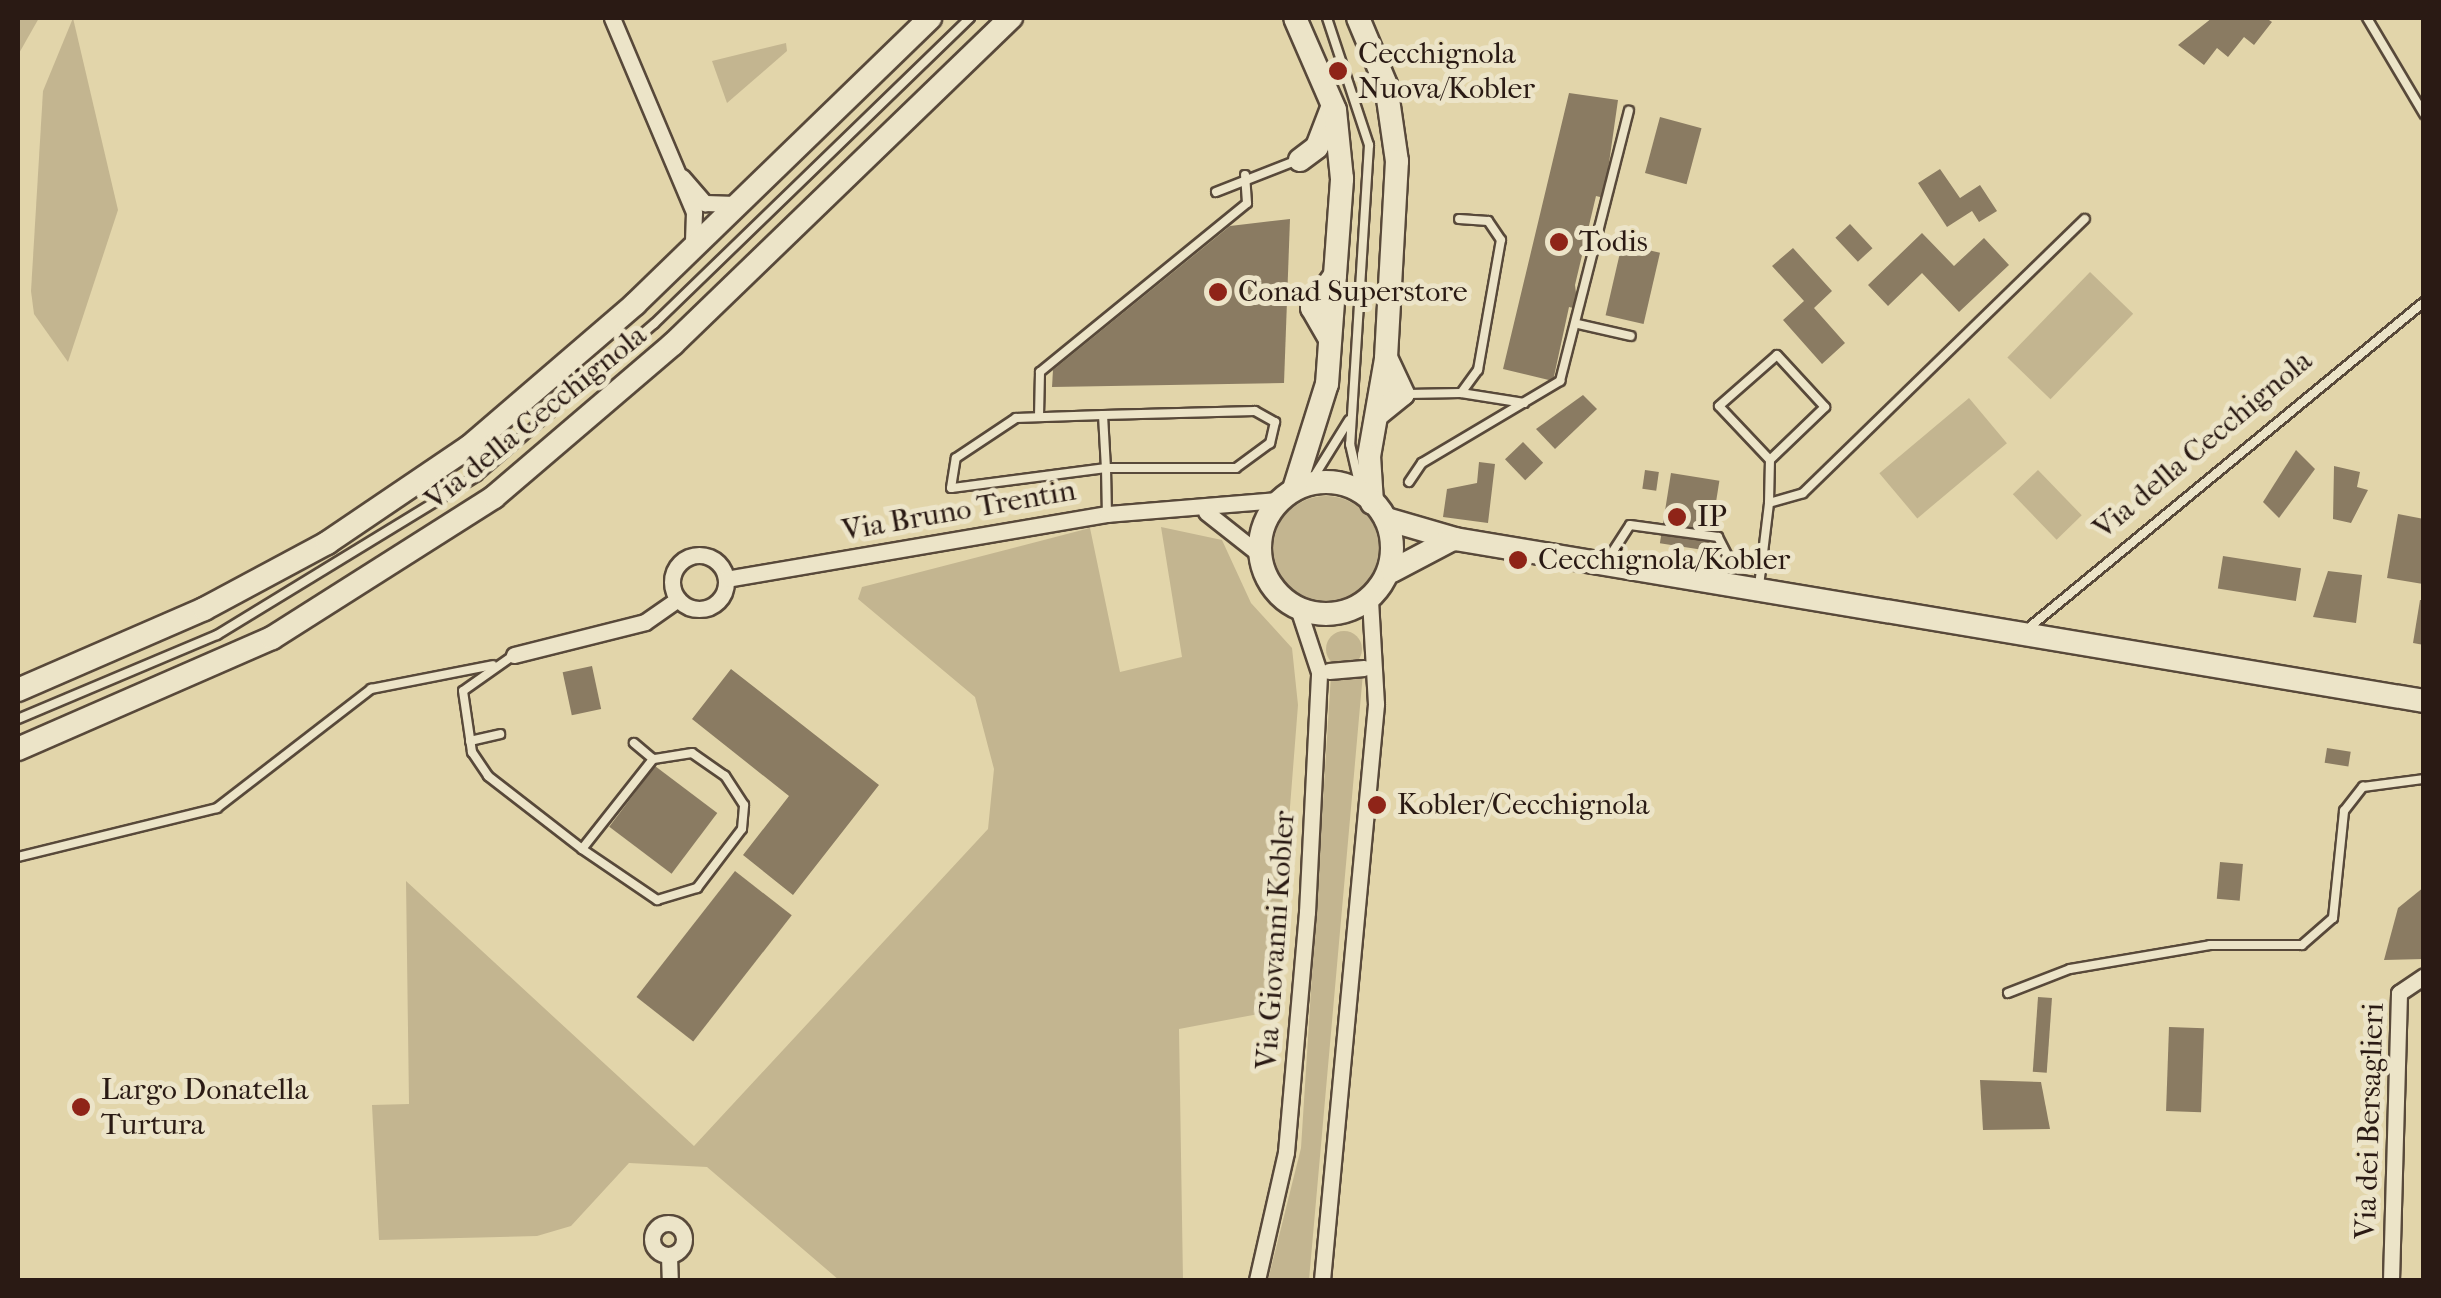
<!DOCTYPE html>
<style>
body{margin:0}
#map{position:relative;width:2441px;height:1298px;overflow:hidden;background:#e2d5aa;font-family:"IM FELL French Canon",serif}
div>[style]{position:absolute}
.green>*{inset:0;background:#c3b590;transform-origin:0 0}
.round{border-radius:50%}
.building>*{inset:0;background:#8a7b62;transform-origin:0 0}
.roads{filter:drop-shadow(2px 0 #58493a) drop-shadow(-2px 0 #58493a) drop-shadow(0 2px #58493a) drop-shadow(0 -2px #58493a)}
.lane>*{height:8px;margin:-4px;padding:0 4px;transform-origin:4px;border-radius:4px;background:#ece4c8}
.street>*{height:15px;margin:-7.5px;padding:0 7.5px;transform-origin:7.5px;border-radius:7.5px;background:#ece4c8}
.street>.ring{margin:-7.5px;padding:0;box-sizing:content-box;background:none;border:15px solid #ece4c8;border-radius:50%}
.secondary>*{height:22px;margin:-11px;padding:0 11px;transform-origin:11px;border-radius:11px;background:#ece4c8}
.secondary>.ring{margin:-11px;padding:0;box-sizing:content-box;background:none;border:22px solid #ece4c8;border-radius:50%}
.dots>*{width:28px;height:28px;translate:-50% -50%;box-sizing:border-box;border:5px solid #ece4c8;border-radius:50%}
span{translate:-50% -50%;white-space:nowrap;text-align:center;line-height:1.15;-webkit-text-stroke:10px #ece4c8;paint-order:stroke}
.poi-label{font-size:30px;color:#2a1a14}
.left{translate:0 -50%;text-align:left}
.street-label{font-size:30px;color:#2a1a14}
.frame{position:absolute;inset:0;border:20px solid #2a1a14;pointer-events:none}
</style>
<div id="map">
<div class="green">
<i style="clip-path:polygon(18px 18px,39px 18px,18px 55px)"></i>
<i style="clip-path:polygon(73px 18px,118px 210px,68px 362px,34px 314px,31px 291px,43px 91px)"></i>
<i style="clip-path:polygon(786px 43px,787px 51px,727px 103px,712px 61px)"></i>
<i style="left:2090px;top:272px;width:60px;height:119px;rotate:44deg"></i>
<i style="left:1969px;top:398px;width:59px;height:117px;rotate:50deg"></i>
<i style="left:2038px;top:470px;width:63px;height:35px;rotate:46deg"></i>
<i class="round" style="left:1273px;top:496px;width:106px;height:106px"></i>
<i style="clip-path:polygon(1161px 527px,1222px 540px,1251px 603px,1292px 648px,1298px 705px,1274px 1011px,1179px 1029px,1183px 1280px,839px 1280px,707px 1167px,629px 1163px,571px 1226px,537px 1236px,379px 1240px,372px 1105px,409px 1104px,406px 881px,694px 1146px,988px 829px,994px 769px,975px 697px,858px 599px,862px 587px,1090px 528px,1120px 672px,1182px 657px)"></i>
<i class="round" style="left:1326px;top:631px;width:36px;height:36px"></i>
<i style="clip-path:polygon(1363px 673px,1309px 1280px,1268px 1280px,1301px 1148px,1331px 675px)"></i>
</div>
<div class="building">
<i style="clip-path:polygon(2212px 18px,2266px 18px,2272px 22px,2254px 45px,2244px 37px,2228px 57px,2217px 48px,2204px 65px,2178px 45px)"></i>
<i style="clip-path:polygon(1569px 93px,1618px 100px,1604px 198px,1596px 196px,1575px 285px,1578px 309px,1569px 307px,1553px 381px,1503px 369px)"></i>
<i style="left:1660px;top:117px;width:43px;height:58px;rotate:15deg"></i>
<i style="clip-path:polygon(1940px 169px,1960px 198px,1980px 185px,1997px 211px,1979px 222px,1972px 211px,1947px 227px,1918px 183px)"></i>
<i style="clip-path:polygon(1290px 219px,1284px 383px,1052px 387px,1053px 370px,1230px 226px)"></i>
<i style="left:1850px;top:224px;width:33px;height:20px;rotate:47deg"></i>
<i style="clip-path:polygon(1922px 233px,1954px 266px,1984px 238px,2009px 265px,1959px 312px,1922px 273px,1888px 306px,1868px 285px)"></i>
<i style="left:1622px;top:244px;width:39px;height:73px;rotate:13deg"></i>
<i style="clip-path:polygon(1793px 248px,1832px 291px,1814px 308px,1845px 343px,1822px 364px,1783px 320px,1804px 301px,1772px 266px)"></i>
<i style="clip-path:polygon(1583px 395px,1597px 409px,1555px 449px,1536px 429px)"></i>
<i style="left:1523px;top:442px;width:29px;height:25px;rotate:46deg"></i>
<i style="clip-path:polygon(2296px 450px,2315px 469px,2279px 518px,2263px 502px)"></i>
<i style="clip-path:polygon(1479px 462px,1495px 464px,1488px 523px,1443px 517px,1447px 489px,1477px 483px)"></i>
<i style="clip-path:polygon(2334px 466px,2360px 472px,2357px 487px,2368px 490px,2351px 523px,2333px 519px)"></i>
<i style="left:1645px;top:470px;width:14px;height:19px;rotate:8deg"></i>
<i style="left:1671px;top:473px;width:49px;height:71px;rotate:9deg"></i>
<i style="clip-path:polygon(2398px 514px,2424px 519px,2423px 584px,2387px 578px)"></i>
<i style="left:2223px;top:556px;width:79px;height:33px;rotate:9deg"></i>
<i style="clip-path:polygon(2328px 571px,2362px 575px,2356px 623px,2313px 617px)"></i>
<i style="clip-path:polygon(2420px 600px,2424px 600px,2424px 645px,2413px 643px)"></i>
<i style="left:592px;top:666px;width:44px;height:30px;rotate:78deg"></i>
<i style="clip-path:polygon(731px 669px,879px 785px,793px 895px,743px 855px,789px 796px,692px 719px)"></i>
<i style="left:2327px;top:748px;width:24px;height:15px;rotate:9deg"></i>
<i style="left:655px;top:766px;width:78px;height:76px;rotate:37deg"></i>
<i style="left:2220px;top:862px;width:23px;height:37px;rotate:5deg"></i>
<i style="left:735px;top:871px;width:72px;height:160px;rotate:38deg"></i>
<i style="clip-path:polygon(2424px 887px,2424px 959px,2384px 960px,2398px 908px)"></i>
<i style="left:2038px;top:997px;width:14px;height:75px;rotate:4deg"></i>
<i style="left:2169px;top:1027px;width:35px;height:84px;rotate:2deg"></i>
<i style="clip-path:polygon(1980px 1080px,2041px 1082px,2050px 1129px,1983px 1130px)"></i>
</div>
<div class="roads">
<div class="lane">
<i style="left:1327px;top:18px;width:134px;rotate:71.7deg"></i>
<i style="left:1369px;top:145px;width:300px;rotate:93.6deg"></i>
<i style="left:1350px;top:444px;width:53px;rotate:77deg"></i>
<i style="left:2367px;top:18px;width:112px;rotate:59.3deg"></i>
<i style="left:1216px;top:192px;width:85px;rotate:-21.4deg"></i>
<i style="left:1578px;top:324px;width:54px;rotate:12.8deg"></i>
<i style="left:1461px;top:393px;width:64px;rotate:9deg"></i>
<i style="left:1407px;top:394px;width:54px;rotate:-1.1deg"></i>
<i style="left:1461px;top:393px;width:29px;rotate:-54deg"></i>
<i style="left:1478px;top:370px;width:132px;rotate:-80deg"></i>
<i style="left:1501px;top:240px;width:23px;rotate:-124deg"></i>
<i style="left:1488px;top:221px;width:29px;rotate:-176deg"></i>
<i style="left:1103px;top:415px;width:152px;rotate:-1.5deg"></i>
<i style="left:1255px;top:411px;width:23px;rotate:29deg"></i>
<i style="left:1275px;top:422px;width:22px;rotate:103deg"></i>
<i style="left:1270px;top:443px;width:42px;rotate:143.7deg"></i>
<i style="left:1236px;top:468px;width:130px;rotate:180deg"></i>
<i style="left:1106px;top:468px;width:46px;rotate:88.8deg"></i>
<i style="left:1103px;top:415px;width:53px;rotate:86.8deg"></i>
<i style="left:1106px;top:468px;width:156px;rotate:172.6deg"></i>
<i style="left:951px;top:488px;width:30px;rotate:-81deg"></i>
<i style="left:956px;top:458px;width:72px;rotate:-33.7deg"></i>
<i style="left:1016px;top:418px;width:87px;rotate:-2deg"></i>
<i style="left:1039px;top:416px;width:44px;rotate:-88.7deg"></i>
<i style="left:1040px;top:372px;width:267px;rotate:-39.2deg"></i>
<i style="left:1247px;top:203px;width:28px;rotate:-94deg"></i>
<i style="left:1409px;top:482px;width:23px;rotate:-56deg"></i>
<i style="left:1422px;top:463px;width:161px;rotate:-30.7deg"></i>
<i style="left:1560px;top:381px;width:279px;rotate:-75.7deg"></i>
<i style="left:1310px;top:483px;width:74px;rotate:-58.2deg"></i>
<i style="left:1769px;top:503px;width:43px;rotate:-88.7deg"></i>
<i style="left:1770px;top:460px;width:74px;rotate:-133.4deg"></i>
<i style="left:1719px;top:406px;width:77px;rotate:-41.3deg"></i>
<i style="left:1777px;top:355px;width:71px;rotate:47.3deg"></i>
<i style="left:1825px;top:407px;width:76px;rotate:136.1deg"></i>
<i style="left:1608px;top:559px;width:40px;rotate:-57.1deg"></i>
<i style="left:1630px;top:525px;width:89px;rotate:7.8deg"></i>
<i style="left:1718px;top:537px;width:22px;rotate:63deg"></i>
<i style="left:1728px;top:557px;width:26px;rotate:106deg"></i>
<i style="left:1759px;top:586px;width:84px;rotate:-83.1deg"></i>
<i style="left:1769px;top:503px;width:35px;rotate:-16deg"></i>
<i style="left:1803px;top:493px;width:393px;rotate:-44.2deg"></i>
<i style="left:2026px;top:630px;width:516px;rotate:-39.49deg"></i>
<i style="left:514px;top:655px;width:62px;rotate:144.8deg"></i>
<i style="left:463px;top:691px;width:62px;rotate:81.6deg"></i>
<i style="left:472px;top:752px;width:29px;rotate:56deg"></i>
<i style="left:488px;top:776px;width:119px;rotate:37.8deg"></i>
<i style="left:582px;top:849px;width:115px;rotate:-51.7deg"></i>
<i style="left:653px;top:759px;width:25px;rotate:-140deg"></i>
<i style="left:18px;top:719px;width:216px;rotate:-22.9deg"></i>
<i style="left:217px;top:635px;width:305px;rotate:-31.4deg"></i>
<i style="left:477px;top:476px;width:233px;rotate:-40.7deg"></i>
<i style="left:654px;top:324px;width:440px;rotate:-44.1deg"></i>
<i style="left:470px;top:741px;width:31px;rotate:-13deg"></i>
<i style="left:582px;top:849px;width:91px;rotate:34.2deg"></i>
<i style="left:657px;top:900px;width:42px;rotate:-16.7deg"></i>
<i style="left:697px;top:888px;width:74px;rotate:-52.7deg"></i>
<i style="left:742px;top:829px;width:24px;rotate:-85deg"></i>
<i style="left:744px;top:805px;width:35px;rotate:-123deg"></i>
<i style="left:725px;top:776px;width:40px;rotate:-145.1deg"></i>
<i style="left:692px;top:753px;width:39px;rotate:171deg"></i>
<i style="left:18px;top:857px;width:205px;rotate:-13.8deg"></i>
<i style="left:217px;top:808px;width:195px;rotate:-37.7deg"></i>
<i style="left:371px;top:689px;width:124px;rotate:-11.1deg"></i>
<i style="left:2008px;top:993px;width:66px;rotate:-21.2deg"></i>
<i style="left:2070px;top:969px;width:142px;rotate:-9.7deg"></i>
<i style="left:2210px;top:945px;width:92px"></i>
<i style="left:2302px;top:945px;width:41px;rotate:-41.1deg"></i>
<i style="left:2333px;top:918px;width:108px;rotate:-84.1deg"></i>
<i style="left:2344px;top:811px;width:31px;rotate:-52deg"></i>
<i style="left:2363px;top:787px;width:62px;rotate:-7.5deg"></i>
</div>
<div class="street">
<i style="left:612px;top:18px;width:211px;rotate:67.1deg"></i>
<i style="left:694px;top:212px;width:33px;rotate:92deg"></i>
<i style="left:682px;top:177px;width:35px;rotate:49deg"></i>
<i style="left:705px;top:203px;width:30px;rotate:2deg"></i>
<i style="left:1206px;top:512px;width:68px;rotate:38.4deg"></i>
<i class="ring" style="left:672px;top:555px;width:39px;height:39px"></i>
<i style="left:726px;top:579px;width:387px;rotate:-9.7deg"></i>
<i style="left:1107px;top:514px;width:170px;rotate:-4.7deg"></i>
<i style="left:514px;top:655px;width:135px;rotate:-14.1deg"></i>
<i style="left:645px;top:622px;width:40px;rotate:-34.9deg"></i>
<i style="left:1329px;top:671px;width:35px;rotate:-5deg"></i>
<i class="ring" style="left:652px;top:1223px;width:17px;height:17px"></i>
<i style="left:669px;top:1256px;width:24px;rotate:88deg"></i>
<i style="left:1257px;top:1280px;width:131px;rotate:-77.2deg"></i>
<i style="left:1286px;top:1152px;width:241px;rotate:-85deg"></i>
<i style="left:1307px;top:912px;width:240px;rotate:-87.1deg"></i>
<i style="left:1319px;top:672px;width:71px;rotate:-108.2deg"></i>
<i style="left:1322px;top:1280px;width:579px;rotate:-84.64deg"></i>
<i style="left:1376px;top:704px;width:103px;rotate:-93.3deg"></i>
<i style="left:2391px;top:1280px;width:287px;rotate:-88.4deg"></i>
<i style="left:2399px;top:993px;width:30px;rotate:-34deg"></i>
</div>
<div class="secondary">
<i style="left:1358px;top:18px;width:73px;rotate:67.3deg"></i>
<i style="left:1386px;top:85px;width:77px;rotate:81.8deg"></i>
<i style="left:1397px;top:161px;width:198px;rotate:93.2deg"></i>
<i style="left:1386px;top:359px;width:98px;rotate:99.9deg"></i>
<i style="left:1369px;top:456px;width:47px;rotate:86.3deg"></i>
<i style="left:1300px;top:160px;width:21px;rotate:-37deg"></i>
<i style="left:1317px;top:147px;width:40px;rotate:-69deg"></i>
<i style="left:1330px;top:339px;width:36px;rotate:-120deg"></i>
<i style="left:1312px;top:308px;width:40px;rotate:-55.1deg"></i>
<i style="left:1377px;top:415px;width:33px;rotate:-39deg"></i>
<i style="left:1403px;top:394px;width:38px;rotate:-115deg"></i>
<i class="ring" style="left:1260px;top:482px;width:110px;height:110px"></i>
<i style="left:1294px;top:489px;width:110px;rotate:-72.6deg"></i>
<i style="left:1327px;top:384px;width:206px;rotate:-85.8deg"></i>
<i style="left:1342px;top:179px;width:69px;rotate:-95.8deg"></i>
<i style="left:1335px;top:110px;width:100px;rotate:-113.5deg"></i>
<i style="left:1386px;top:519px;width:72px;rotate:16.2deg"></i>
<i style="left:1455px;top:539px;width:982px;rotate:9.49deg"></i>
<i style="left:1392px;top:571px;width:67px;rotate:-27.7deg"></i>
<i style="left:18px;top:690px;width:203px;rotate:-23.5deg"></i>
<i style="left:204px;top:609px;width:140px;rotate:-28.2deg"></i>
<i style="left:327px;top:543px;width:171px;rotate:-34.1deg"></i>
<i style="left:469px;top:447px;width:219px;rotate:-40.7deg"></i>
<i style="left:635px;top:304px;width:411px;rotate:-44.1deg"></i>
<i style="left:18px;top:749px;width:277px;rotate:-23.6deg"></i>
<i style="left:272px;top:638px;width:263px;rotate:-32.4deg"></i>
<i style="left:494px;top:497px;width:235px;rotate:-40.5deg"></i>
<i style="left:673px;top:344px;width:470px;rotate:-44deg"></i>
</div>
</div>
<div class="dots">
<i style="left:1338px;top:71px;background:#8f2418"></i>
<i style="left:1559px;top:242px;background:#8f2418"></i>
<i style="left:1218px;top:292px;background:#8f2418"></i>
<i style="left:1677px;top:517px;background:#8f2418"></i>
<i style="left:1518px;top:560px;background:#8f2418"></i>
<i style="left:1377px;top:805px;background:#8f2418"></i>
<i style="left:81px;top:1107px;background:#8f2418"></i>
</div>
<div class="poi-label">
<span class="left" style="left:1358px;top:71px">Cecchignola<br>Nuova/Kobler</span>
<span class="left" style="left:1579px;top:242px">Todis</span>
<span class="left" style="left:1238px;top:292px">Conad Superstore</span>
<span class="left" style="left:1697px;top:517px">IP</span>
<span class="left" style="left:1538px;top:560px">Cecchignola/Kobler</span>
<span class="left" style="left:1397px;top:805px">Kobler/Cecchignola</span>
<span class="left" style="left:101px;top:1107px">Largo Donatella<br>Turtura</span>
</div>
<div class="street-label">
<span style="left:536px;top:418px;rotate:-39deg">Via della Cecchignola</span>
<span style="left:2203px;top:445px;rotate:-40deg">Via della Cecchignola</span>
<span style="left:959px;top:511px;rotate:-10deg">Via Bruno Trentin</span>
<span style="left:1276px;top:940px;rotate:-86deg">Via Giovanni Kobler</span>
<span style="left:2370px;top:1121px;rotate:-88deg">Via dei Bersaglieri</span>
</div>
<div class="frame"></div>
</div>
